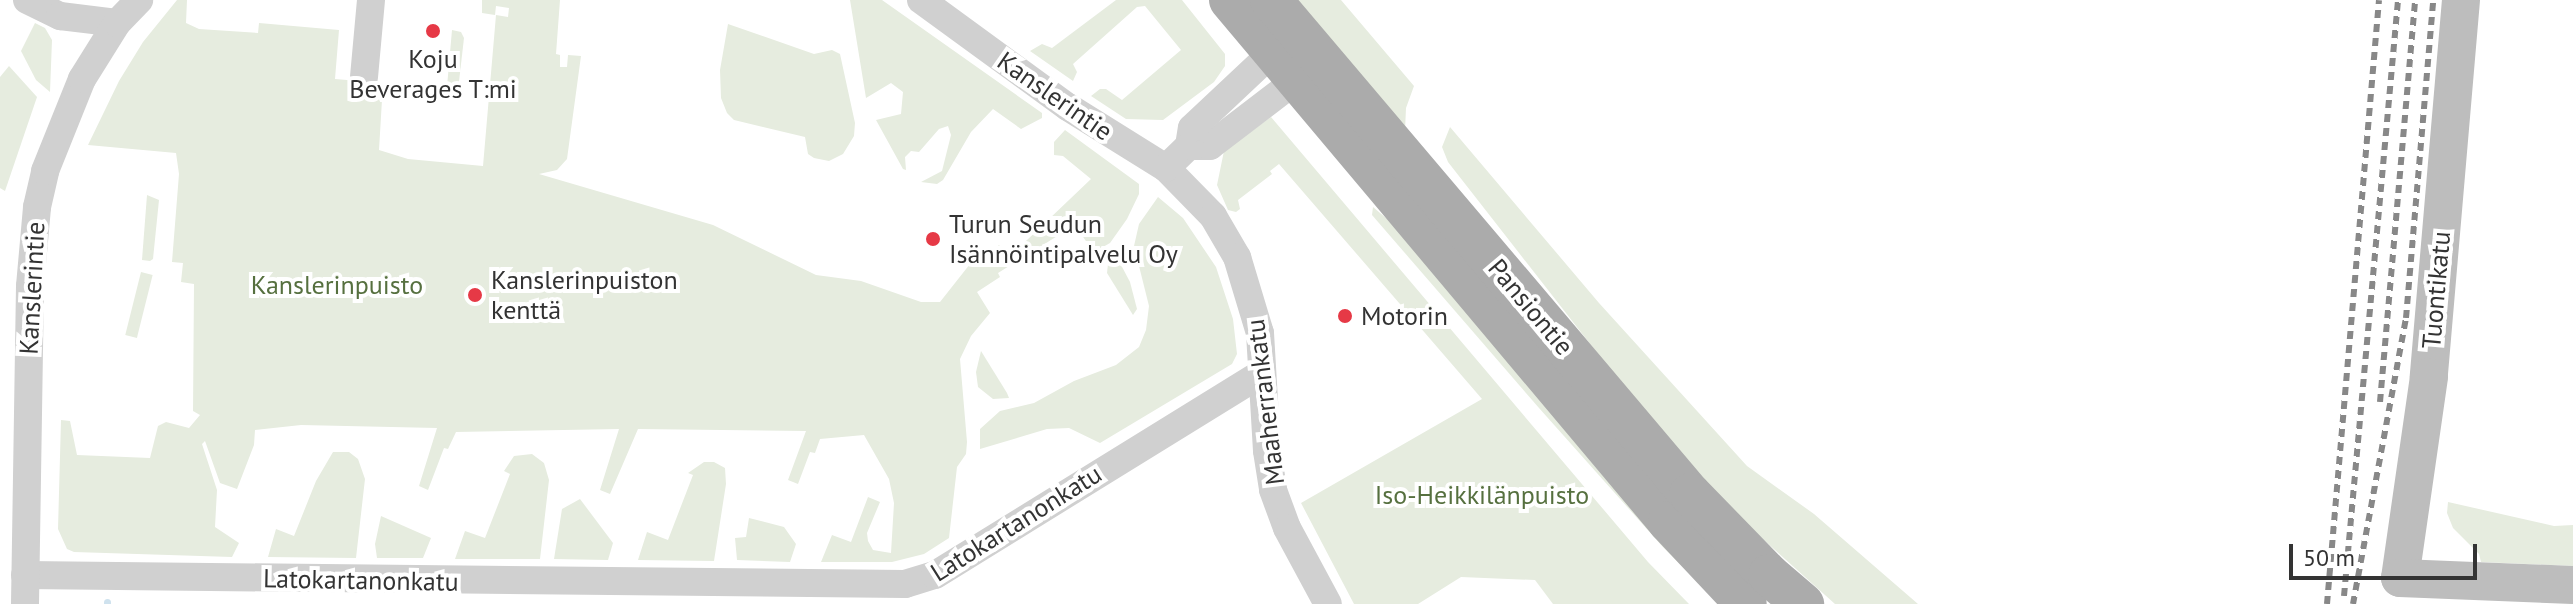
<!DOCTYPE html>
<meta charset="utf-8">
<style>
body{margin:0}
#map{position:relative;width:2573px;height:604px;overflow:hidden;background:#fff;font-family:"PT Sans",sans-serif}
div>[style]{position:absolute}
.green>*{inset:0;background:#e6ecdf;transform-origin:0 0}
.stream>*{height:7px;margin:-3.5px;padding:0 3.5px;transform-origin:3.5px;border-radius:3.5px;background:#cfe2ee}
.street>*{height:28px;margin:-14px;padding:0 14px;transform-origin:14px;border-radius:14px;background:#d0d0d0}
.secondary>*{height:38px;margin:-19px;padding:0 19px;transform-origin:19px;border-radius:19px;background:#bdbdbd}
.primary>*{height:42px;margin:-21px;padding:0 21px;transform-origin:21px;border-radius:21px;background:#ababab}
.rail>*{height:6px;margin-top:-3px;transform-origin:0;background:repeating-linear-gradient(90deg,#888 0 8px,transparent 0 14px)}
.dots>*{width:22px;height:22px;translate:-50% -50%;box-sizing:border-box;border:4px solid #fff;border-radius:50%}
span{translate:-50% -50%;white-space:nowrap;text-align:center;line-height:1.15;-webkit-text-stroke:8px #fff;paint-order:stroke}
.poi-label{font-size:26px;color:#333}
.left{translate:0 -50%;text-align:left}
.street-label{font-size:26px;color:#333}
.park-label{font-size:26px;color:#56703f}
.scale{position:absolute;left:2289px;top:544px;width:188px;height:36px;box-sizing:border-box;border:4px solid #333;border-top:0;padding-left:10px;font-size:24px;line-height:28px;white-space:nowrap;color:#333;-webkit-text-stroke:6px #fff;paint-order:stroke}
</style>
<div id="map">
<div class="green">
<i style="clip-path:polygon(177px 0,187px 0,186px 23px,199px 29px,258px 33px,259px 23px,339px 30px,335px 79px,383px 83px,379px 150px,408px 159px,483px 166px,496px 15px,508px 17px,509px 8px,496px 6px,495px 15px,482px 13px,482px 0,560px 0,556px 54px,560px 55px,560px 67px,567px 67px,568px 55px,581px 56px,567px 159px,557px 170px,539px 174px,713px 225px,816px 275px,861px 281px,921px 302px,940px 302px,970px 264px,988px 257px,999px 245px,1008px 258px,1091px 179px,1063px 156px,1054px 155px,1054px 142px,1065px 130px,1139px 184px,1139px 194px,1127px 219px,1110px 243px,1096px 251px,1092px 250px,1075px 225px,998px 273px,1000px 277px,977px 292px,990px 313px,971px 336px,960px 359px,967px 442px,966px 454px,957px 467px,949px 538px,924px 554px,892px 562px,821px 562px,832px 535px,851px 542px,868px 497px,880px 502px,867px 533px,868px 541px,873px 550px,891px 553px,894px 503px,889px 479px,864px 435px,820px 439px,815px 453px,810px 452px,798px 484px,788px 480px,806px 431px,638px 429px,610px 494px,600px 490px,619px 429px,456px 432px,448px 449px,444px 448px,428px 490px,419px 486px,437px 428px,301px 425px,255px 430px,254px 445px,237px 489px,220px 483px,205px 441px,202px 444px,217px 490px,215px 527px,239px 543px,232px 557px,74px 552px,67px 549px,58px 529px,61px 420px,70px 421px,77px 455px,150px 458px,158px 426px,166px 422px,189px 428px,200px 415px,193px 411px,194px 284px,181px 282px,183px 263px,172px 262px,179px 174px,176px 153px,88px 145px,119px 81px,143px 42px)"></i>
<i style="clip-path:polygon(850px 0,882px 0,1042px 113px,1042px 118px,1021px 129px,993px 109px,971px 132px,943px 180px,937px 184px,921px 182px,942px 171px,951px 135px,948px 126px,939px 129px,919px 152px,911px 151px,905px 157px,906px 170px,903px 169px,876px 120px,901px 114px,903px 92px,891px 83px,866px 98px)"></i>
<i style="clip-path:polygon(1116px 0,1182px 0,1225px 54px,1225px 66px,1214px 82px,1163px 120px,1126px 119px,1091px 96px,1100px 89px,1106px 89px,1122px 100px,1181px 50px,1145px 6px,1137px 7px,1073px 64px,1077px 72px,1073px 81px,1030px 51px,1042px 44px,1052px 48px)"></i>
<i style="clip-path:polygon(1293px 0,1341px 0,1414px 86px,1406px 108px,1405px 131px)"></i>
<i style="clip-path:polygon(35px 23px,45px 28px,52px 40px,50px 92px,36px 80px,21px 51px)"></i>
<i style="clip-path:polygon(728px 24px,814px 54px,832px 50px,840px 54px,855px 123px,854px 136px,843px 154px,829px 161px,814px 158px,808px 154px,805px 137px,734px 120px,727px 113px,721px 98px,720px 70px)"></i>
<i style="clip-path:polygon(452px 30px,461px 32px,464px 38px,457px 99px,446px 98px)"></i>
<i style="clip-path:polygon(9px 66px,37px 97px,5px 191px,0 188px,0 77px)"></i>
<i style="clip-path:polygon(1271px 117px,1648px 562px,1689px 604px,1553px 604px,1535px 580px,1461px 577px,1418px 604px,1354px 604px,1301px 503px,1482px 399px,1279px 164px,1270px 171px,1272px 174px,1238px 200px,1240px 209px,1236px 212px,1228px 210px,1217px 185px,1224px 151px)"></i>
<i style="clip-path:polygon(1450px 127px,1599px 303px,1747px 466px,1814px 514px,1918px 604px,1835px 604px,1694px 477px,1448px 162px,1442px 147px)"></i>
<i style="clip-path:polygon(147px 195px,159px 200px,153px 259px,150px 261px,142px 260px)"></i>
<i style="clip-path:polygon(1158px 197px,1183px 218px,1216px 267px,1233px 319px,1237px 354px,1232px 364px,1100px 443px,1069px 428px,1047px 429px,980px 449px,980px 429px,1000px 411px,1034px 403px,1074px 381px,1116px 365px,1139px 347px,1146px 330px,1149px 306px,1134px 246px,1139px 224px)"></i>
<i style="clip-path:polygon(1373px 207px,1420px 247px,1719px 604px,1662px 546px,1539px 408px,1372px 215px)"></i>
<i style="clip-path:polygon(1120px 263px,1130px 282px,1137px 309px,1133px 315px,1107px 273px,1108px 264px)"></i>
<i style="left:141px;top:272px;width:12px;height:65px;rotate:14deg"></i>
<i style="clip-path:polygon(981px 351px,1007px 393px,1009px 398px,993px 399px,978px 387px,976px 372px)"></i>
<i style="clip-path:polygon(333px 452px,349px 452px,358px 459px,365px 479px,356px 558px,268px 557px,276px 529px,294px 536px,316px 481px)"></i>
<i style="clip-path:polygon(532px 454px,544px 463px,549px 480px,540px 559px,455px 559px,465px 531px,485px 538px,510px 474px,504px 471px,514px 456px)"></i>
<i style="clip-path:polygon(704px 462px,714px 462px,725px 468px,726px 484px,714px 561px,638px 560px,647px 532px,668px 540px,693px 475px,688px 473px)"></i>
<i style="clip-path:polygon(580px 499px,613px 543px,608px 560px,554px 559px,562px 509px)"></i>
<i style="clip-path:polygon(2448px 502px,2554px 526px,2573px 525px,2573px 566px,2481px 562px,2479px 554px,2453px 528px,2447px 513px)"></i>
<i style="clip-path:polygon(381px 516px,431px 538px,423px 558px,377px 558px,375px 544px)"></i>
<i style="clip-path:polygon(749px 518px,784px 527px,796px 544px,790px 562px,737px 560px,735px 538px,746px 537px)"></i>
</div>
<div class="stream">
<i style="left:107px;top:604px;width:2px;rotate:-90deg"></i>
</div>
<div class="street">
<i style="left:27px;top:0;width:37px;rotate:26deg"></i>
<i style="left:60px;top:16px;width:57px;rotate:7deg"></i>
<i style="left:921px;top:0;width:182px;rotate:36.1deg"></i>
<i style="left:1068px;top:107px;width:115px;rotate:31.9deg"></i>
<i style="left:1166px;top:168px;width:67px;rotate:45.6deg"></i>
<i style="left:1213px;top:216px;width:48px;rotate:59.7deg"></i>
<i style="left:1237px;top:257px;width:79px;rotate:73.2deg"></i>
<i style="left:1260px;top:333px;width:118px;rotate:86.6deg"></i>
<i style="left:1267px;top:451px;width:39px;rotate:81deg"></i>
<i style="left:1273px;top:490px;width:40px;rotate:69.8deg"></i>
<i style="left:1287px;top:528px;width:86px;rotate:61.7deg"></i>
<i style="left:364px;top:77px;width:77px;rotate:-84.8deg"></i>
<i style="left:1189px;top:146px;width:21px"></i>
<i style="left:1210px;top:146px;width:112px;rotate:-37.4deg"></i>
<i style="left:1299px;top:78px;width:13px;rotate:-72deg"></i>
<i style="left:1166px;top:168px;width:32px;rotate:-44deg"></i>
<i style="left:1189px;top:146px;width:18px;rotate:-81deg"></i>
<i style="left:1192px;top:128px;width:114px;rotate:-43.2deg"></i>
<i style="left:1275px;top:50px;width:15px;rotate:-8deg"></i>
<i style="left:25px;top:575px;width:880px;rotate:0.59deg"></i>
<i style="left:905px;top:584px;width:31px;rotate:-17deg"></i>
<i style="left:935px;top:575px;width:384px;rotate:-31.7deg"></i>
<i style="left:25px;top:604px;width:318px;rotate:-89.1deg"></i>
<i style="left:30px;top:286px;width:79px;rotate:-84.9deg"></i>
<i style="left:37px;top:207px;width:37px;rotate:-77deg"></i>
<i style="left:45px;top:171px;width:99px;rotate:-68.1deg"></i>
<i style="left:82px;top:79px;width:66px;rotate:-58deg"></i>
<i style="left:117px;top:23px;width:32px;rotate:-46deg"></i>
</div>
<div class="secondary">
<i style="left:2461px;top:0;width:378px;rotate:94.9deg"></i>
<i style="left:2429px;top:377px;width:203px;rotate:98.2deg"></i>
<i style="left:2400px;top:578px;width:173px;rotate:2.3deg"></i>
</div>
<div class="primary">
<i style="left:1230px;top:0;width:682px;rotate:49.94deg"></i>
<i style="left:1669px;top:522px;width:112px;rotate:46.8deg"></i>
<i style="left:1271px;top:0;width:648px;rotate:49.7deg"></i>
<i style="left:1690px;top:494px;width:113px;rotate:45.7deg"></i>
<i style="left:1769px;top:575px;width:45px;rotate:40.5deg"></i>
</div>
<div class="rail">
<i style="left:2380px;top:402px;width:404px;rotate:-85deg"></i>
<i style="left:2344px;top:596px;width:598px;rotate:-84.82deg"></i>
<i style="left:2327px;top:604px;width:606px;rotate:-85.08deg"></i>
<i style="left:2353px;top:604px;width:291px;rotate:-79.5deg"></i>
<i style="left:2406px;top:318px;width:319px;rotate:-85.1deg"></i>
</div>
<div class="dots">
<i style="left:433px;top:31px;background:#e63946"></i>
<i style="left:933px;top:239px;background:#e63946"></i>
<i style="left:475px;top:295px;background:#e63946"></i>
<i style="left:1345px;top:316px;background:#e63946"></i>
</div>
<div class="poi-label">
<span style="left:433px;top:74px">Koju<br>Beverages T:mi</span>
<span class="left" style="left:949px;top:239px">Turun Seudun<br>Isännöintipalvelu Oy</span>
<span class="left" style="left:491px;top:295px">Kanslerinpuiston<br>kenttä</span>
<span class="left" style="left:1361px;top:316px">Motorin</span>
</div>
<div class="street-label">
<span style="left:1055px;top:96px;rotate:35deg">Kanslerintie</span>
<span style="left:32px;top:288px;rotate:-87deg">Kanslerintie</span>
<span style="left:2436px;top:290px;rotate:-85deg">Tuontikatu</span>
<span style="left:1531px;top:307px;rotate:50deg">Pansiontie</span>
<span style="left:1265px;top:402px;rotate:-97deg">Maaherrankatu</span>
<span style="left:1016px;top:523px;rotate:-32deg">Latokartanonkatu</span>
<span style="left:361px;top:580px;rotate:1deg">Latokartanonkatu</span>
</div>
<div class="park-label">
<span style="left:337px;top:285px">Kanslerinpuisto</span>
<span style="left:1482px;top:495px">Iso-Heikkilänpuisto</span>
</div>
<div class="scale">50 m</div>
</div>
